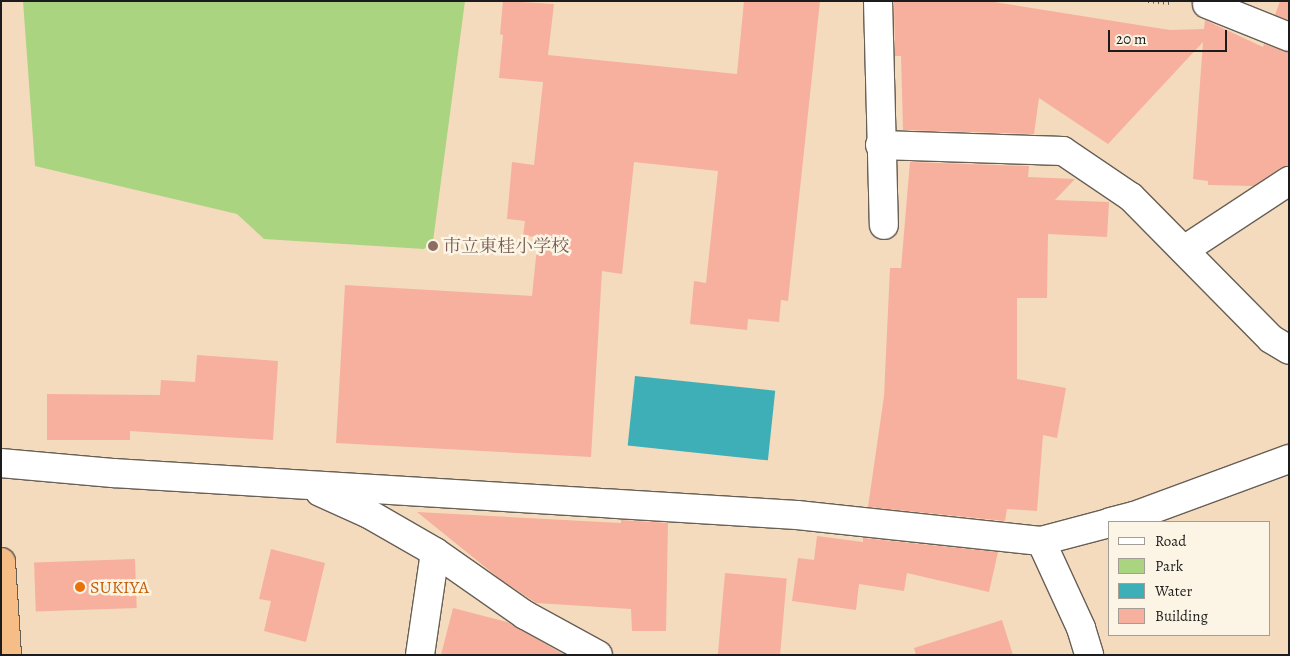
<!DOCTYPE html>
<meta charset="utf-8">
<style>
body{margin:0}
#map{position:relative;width:1290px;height:656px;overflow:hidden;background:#f4dbbe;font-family:Alegreya,"Noto Serif JP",serif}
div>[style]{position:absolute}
.green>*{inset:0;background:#aad480}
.water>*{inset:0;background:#3eafb7;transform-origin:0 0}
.building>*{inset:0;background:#f6b09d;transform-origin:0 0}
.path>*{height:3px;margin-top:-1.5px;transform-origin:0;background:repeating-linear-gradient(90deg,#685f55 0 1px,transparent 0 5px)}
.roads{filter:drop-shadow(1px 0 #685f55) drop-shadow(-1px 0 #685f55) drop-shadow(0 1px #685f55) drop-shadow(0 -1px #685f55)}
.minor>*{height:28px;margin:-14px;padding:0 14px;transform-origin:14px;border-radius:14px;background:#fff}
.highway>*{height:28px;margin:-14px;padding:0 14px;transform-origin:14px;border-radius:14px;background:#f6be86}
.dots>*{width:14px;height:14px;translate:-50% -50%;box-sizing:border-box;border:2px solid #fcf5e5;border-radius:50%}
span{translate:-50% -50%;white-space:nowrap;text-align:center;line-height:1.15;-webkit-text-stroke:5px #fcf5e5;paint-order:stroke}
.education-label{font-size:18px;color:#785e54}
.left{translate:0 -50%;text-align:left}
.food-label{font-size:18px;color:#c56008}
.frame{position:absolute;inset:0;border:2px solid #1c1c1c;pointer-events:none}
.legend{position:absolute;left:1108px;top:521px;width:162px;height:115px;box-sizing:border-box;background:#fcf5e5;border:1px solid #a29e95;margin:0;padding:6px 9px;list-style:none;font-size:15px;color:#1c1c1c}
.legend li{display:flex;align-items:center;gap:10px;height:25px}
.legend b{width:25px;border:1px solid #a29e95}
.scale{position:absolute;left:1108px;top:30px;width:119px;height:22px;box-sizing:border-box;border:2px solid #1c1c1c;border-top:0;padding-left:6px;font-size:15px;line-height:18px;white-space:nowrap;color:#1c1c1c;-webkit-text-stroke:4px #fcf5e5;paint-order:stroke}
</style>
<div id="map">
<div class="green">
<i style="clip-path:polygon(23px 1px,465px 1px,433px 241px,424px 249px,264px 239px,237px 214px,35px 166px)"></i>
</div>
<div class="water">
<i style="left:635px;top:376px;width:141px;height:70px;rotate:6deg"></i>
</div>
<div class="building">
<i style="clip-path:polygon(503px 1px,554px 4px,548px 55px,737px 74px,744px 1px,820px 1px,788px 301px,781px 300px,779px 322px,748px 319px,747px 330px,690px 324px,694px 281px,706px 283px,718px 171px,634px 162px,622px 274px,602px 271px,591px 457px,336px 443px,345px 285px,532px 296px,538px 237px,523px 236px,525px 221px,507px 219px,512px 162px,534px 165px,543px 82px,499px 78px,503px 35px,500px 34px)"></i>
<i style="clip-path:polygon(894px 1px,988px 1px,1170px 30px,1204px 29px,1205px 20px,1263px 47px,1264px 44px,1289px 52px,1289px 165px,1280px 168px,1254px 186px,1208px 185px,1208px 181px,1193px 179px,1203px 42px,1108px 144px,1039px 98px,1034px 134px,903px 130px,901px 56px,895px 56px)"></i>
<i style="clip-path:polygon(1280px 1px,1289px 1px,1289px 20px,1275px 15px)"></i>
<i style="clip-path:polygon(910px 162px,1029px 166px,1028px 177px,1075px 179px,1055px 200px,1109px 202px,1107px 237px,1048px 234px,1047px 298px,1017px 298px,1017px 379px,1066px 388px,1057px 438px,1043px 435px,1037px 511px,1007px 509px,1005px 521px,868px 507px,884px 396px,890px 268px,901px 268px)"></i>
<i style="clip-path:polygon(197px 355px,278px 361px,273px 440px,130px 431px,130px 440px,47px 440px,47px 394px,160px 395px,161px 380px,195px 382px)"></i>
<i style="clip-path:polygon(417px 512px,621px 523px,621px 520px,668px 523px,666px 631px,632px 631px,631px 609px,536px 603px,500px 579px)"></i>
<i style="clip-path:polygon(817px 536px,863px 542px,863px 538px,998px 552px,989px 592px,907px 573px,904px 591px,859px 584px,856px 610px,792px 601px,798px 558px,814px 560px)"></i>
<i style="clip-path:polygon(271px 549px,325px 563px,306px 642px,264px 631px,271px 601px,259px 599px)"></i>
<i style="left:135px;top:559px;width:49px;height:101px;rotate:88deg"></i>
<i style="left:725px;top:573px;width:62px;height:82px;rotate:5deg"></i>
<i style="clip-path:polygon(453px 608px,507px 622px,565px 655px,441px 655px)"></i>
<i style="clip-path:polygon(1002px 620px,1013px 655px,916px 655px,914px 648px)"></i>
</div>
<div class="path">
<i style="left:1148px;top:1px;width:25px;rotate:5deg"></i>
</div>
<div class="roads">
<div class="minor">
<i style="left:878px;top:1px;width:224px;rotate:88.5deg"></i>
<i style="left:1207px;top:4px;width:88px;rotate:21.9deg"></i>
<i style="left:880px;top:145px;width:183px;rotate:1.9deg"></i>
<i style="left:1063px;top:151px;width:82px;rotate:34.1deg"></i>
<i style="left:1131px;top:197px;width:199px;rotate:45.4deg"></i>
<i style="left:1271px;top:339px;width:21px;rotate:31deg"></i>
<i style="left:1184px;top:250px;width:126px;rotate:-33.3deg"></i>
<i style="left:1px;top:463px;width:112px;rotate:5.1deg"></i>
<i style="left:113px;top:473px;width:685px;rotate:3.51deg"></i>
<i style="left:797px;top:515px;width:245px;rotate:6.1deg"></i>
<i style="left:1041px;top:541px;width:70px;rotate:-14.8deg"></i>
<i style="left:320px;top:492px;width:54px;rotate:24.2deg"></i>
<i style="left:369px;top:514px;width:76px;rotate:29.9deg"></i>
<i style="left:435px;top:552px;width:110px;rotate:35deg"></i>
<i style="left:525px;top:615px;width:83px;rotate:28.7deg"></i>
<i style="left:1110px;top:522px;width:25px;rotate:-14deg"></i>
<i style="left:1134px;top:516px;width:165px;rotate:-20.2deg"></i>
<i style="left:1041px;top:541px;width:96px;rotate:65.3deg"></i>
<i style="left:1081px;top:628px;width:28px;rotate:73deg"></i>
<i style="left:420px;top:655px;width:104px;rotate:-81.7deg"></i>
</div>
<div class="highway">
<i style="left:1px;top:562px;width:93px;rotate:86.3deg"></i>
</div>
</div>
<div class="dots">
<i style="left:433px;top:246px;background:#8d6e63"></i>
<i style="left:80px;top:587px;background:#e8710a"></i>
</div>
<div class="education-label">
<span class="left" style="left:443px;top:246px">市立東桂小学校</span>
</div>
<div class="food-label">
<span class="left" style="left:90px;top:587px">SUKIYA</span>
</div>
<div class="frame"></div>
<ul class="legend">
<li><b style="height:6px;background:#fff"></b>Road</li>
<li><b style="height:14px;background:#aad480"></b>Park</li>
<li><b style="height:14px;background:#3eafb7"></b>Water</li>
<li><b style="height:14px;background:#f6b09d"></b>Building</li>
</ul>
<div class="scale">20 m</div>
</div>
